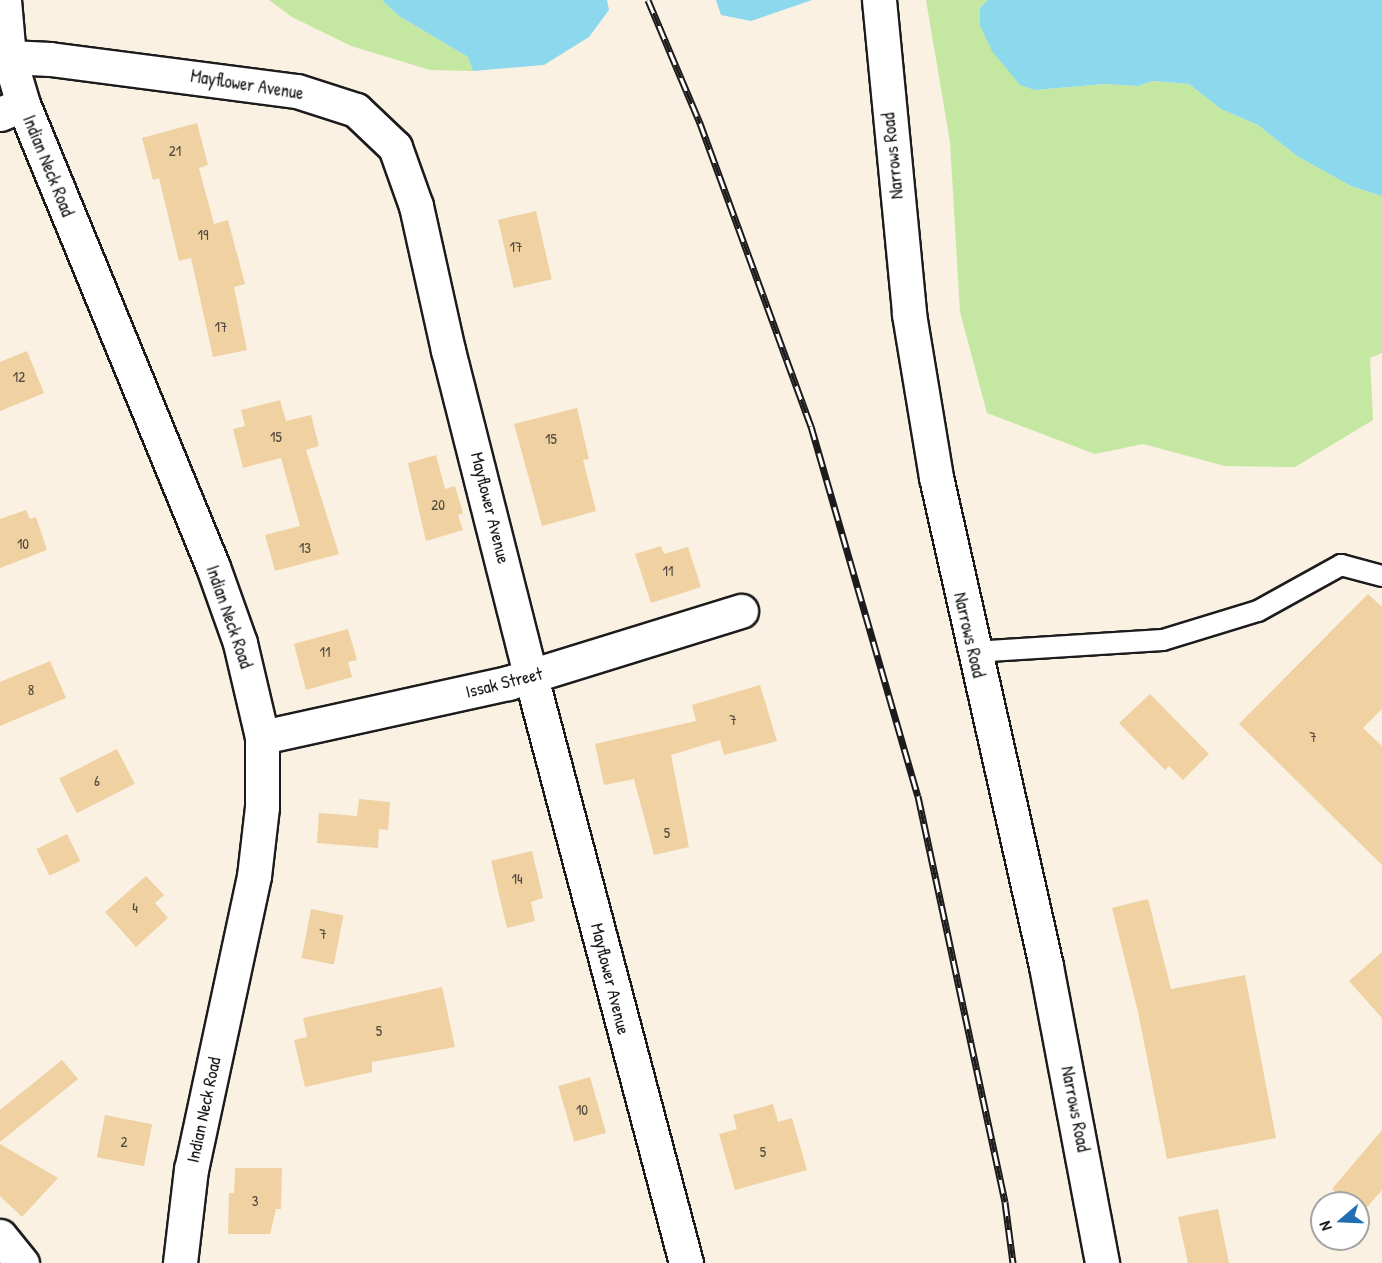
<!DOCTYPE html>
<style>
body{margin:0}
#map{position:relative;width:1382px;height:1263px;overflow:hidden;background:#faf1e3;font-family:"Patrick Hand",sans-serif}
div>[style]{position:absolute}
.green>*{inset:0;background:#c4e7a1}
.water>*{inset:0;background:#8cd8ec}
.building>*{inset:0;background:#efd1a2;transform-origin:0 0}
.roads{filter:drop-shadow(2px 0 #1c1c1c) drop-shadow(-2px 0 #1c1c1c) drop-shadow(0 2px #1c1c1c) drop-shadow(0 -2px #1c1c1c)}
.service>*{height:20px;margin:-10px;padding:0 10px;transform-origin:10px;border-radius:10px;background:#fff}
.minor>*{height:33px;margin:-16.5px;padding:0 16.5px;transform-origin:16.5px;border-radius:16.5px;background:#fff}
.tertiary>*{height:33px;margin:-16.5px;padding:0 16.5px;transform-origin:16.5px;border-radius:16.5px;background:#fff}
.secondary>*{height:33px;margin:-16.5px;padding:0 16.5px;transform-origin:16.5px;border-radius:16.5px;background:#fff}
.primary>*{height:33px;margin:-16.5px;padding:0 16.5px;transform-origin:16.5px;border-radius:16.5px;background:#fff}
.rail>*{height:7px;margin-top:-3.5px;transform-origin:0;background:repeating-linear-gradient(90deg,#fff 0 14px,#1c1c1c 0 28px);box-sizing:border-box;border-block:2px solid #1c1c1c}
span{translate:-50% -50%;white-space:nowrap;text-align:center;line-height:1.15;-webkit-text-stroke:4.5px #fff;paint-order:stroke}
.number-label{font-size:15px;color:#51493e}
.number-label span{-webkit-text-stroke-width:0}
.street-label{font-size:18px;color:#1c1c1c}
.north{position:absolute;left:1310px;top:1191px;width:60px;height:60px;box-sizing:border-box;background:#fff;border:2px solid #a4a4a4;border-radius:50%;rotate:251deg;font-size:16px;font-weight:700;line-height:24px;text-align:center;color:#1c1c1c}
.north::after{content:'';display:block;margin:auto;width:21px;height:27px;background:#1f6fb2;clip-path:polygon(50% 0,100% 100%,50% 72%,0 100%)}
</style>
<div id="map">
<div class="green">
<i style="clip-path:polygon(269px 0,382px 0,399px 16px,468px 57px,473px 71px,430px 70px,351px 46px,292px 17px)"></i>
<i style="clip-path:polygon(926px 0,988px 0,980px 8px,1035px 90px,1105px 84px,1138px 86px,1153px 81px,1189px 84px,1221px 109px,1258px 125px,1297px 156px,1351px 186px,1382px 196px,1382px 353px,1370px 358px,1373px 420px,1295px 467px,1225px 466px,1143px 444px,1095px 454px,987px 413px,960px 312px,950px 142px)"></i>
</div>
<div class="water">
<i style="clip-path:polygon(382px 0,607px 0,609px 10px,589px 37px,544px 65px,473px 71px,468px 57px,399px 16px)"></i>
<i style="clip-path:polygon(716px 0,812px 0,751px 21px,721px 15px)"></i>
<i style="clip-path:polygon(988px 0,1382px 0,1382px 196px,1351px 186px,1297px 156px,1258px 125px,1221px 109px,1189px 84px,1153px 81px,1138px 86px,1105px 84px,1035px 90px,1020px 85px,992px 51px,980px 25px,980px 8px)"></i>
</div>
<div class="building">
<i style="clip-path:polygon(197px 123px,208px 165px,199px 168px,214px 224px,228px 220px,245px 284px,234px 287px,247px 350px,213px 357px,191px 258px,179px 261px,159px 178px,153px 180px,142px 138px)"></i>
<i style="left:536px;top:211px;width:70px;height:39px;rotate:77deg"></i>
<i style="clip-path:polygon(27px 351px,44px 393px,0 411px,0 362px)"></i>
<i style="clip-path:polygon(280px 400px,286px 421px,311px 415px,319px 446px,306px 450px,339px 554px,275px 571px,265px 535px,300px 526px,281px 458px,243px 468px,233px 429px,245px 426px,241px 410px)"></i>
<i style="clip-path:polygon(577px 408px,589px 459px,583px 460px,596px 511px,542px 526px,514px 424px)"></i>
<i style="clip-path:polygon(436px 455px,445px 489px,455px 486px,463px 513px,458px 515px,463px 530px,426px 541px,408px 463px)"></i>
<i style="clip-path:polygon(26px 510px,30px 519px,36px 517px,47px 550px,0 568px,0 519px)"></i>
<i style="clip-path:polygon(661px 546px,664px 554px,688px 547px,701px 587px,651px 603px,635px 554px)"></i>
<i style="clip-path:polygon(1368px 594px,1382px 607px,1382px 709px,1363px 728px,1382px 746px,1382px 865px,1239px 724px)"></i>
<i style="clip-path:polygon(348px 629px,357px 660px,348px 662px,352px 677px,306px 690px,294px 644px)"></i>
<i style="clip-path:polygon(50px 661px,66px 698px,0 726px,0 682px)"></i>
<i style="clip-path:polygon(760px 685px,777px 741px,724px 755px,720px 740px,671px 755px,689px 847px,654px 855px,634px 779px,604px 785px,595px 744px,696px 721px,692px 705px)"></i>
<i style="clip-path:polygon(1150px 694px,1209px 754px,1183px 780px,1169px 766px,1165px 770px,1119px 723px)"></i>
<i style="left:117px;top:749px;width:39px;height:65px;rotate:63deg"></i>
<i style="clip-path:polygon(359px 799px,390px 802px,388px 830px,379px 829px,378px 848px,317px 843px,319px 813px,357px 816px)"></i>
<i style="left:67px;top:834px;width:30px;height:34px;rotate:64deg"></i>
<i style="clip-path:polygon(532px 851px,543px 898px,531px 902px,535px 921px,507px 928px,491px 861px)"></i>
<i style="clip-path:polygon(146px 876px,164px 895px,155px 903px,168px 918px,136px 947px,105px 912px)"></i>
<i style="clip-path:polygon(1148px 899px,1171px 989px,1245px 975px,1276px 1138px,1167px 1159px,1138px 1012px,1112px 908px)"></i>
<i style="left:311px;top:909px;width:33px;height:50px;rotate:11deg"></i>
<i style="clip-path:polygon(1382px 952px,1382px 1018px,1349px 981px)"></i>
<i style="clip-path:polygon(442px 987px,455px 1047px,372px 1062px,372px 1072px,305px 1087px,294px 1040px,307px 1037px,303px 1018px)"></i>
<i style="clip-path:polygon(62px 1060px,78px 1079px,0 1142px,0 1110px)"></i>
<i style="left:590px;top:1077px;width:58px;height:33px;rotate:74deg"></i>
<i style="clip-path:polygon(773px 1104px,778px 1122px,792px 1118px,807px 1170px,735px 1190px,719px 1134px,737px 1129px,733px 1115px)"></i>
<i style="left:105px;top:1115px;width:48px;height:43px;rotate:11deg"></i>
<i style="clip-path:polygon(1382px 1130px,1382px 1190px,1361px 1214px,1358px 1203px,1349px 1203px,1332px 1189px)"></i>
<i style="clip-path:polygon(0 1144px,58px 1178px,22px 1217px,0 1196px)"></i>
<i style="clip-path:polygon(235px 1168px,282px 1168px,281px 1209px,276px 1209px,270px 1234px,228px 1234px,229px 1193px,234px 1193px)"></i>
<i style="clip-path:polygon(1218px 1209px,1229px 1263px,1188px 1263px,1178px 1217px)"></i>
</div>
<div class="roads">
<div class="service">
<i style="left:973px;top:652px;width:190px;rotate:-3.6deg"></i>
<i style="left:1163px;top:640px;width:99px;rotate:-17deg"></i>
<i style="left:1258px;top:611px;width:95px;rotate:-29deg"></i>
<i style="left:1341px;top:565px;width:42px;rotate:15deg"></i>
</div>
<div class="minor">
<i style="left:9px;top:57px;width:41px;rotate:2.8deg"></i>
<i style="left:50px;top:59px;width:249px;rotate:7.4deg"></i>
<i style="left:297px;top:91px;width:62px;rotate:17.9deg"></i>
<i style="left:356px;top:110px;width:54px;rotate:43.5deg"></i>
<i style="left:395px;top:147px;width:63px;rotate:70.4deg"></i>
<i style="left:416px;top:206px;width:148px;rotate:77.5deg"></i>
<i style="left:448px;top:350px;width:337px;rotate:75.8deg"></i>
<i style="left:531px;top:677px;width:606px;rotate:75.18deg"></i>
<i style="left:0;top:114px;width:25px;rotate:-23deg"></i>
<i style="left:262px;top:737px;width:252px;rotate:-12.4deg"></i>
<i style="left:508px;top:683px;width:244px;rotate:-17.2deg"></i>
</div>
<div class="tertiary">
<i style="left:4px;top:0;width:57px;rotate:85deg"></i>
<i style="left:9px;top:57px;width:49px;rotate:73.4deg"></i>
<i style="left:23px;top:104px;width:500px;rotate:67.69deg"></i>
<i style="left:213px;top:567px;width:81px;rotate:70.4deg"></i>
<i style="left:240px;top:643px;width:97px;rotate:76.8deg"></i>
<i style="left:262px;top:737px;width:70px;rotate:90deg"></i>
<i style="left:262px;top:807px;width:69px;rotate:96.6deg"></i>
<i style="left:254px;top:876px;width:300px;rotate:102.1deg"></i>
<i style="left:191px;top:1169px;width:95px;rotate:96.7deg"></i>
</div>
<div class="secondary">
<i style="left:879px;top:0;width:315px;rotate:84.5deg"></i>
<i style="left:909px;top:314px;width:165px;rotate:80.6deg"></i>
<i style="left:936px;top:477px;width:501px;rotate:77.32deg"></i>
<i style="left:1046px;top:966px;width:302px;rotate:79.3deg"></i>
</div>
<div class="primary">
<i style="left:0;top:1236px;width:35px;rotate:51deg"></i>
</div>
</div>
<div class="rail">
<i style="left:648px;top:0;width:134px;rotate:67.1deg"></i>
<i style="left:700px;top:123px;width:323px;rotate:69.9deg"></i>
<i style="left:811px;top:426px;width:385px;rotate:73.9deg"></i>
<i style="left:918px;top:796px;width:415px;rotate:77.9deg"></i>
<i style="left:1005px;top:1202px;width:62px;rotate:82.5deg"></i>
</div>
<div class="number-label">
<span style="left:175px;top:151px">21</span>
<span style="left:203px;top:235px">19</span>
<span style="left:516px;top:247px">17</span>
<span style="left:221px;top:327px">17</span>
<span style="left:19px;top:377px">12</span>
<span style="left:276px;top:437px">15</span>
<span style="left:551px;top:439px">15</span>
<span style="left:438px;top:505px">20</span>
<span style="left:23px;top:544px">10</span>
<span style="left:305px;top:548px">13</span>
<span style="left:668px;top:571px">11</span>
<span style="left:325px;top:652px">11</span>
<span style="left:31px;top:690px">8</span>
<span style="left:733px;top:720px">7</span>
<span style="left:1313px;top:737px">7</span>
<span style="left:97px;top:781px">6</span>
<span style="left:667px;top:833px">5</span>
<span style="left:517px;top:879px">14</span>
<span style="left:135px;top:908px">4</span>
<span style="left:323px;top:934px">7</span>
<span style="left:379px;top:1031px">5</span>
<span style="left:582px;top:1110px">10</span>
<span style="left:124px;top:1142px">2</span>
<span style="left:763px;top:1152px">5</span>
<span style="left:255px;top:1201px">3</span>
</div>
<div class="street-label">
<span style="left:247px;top:85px;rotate:9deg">Mayflower Avenue</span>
<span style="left:893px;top:156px;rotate:-96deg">Narrows Road</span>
<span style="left:48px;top:166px;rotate:68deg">Indian Neck Road</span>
<span style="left:490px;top:508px;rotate:76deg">Mayflower Avenue</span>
<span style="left:229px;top:617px;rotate:71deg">Indian Neck Road</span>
<span style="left:969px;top:635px;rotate:77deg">Narrows Road</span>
<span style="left:504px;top:683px;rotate:-14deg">Issak Street</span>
<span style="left:610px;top:979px;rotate:76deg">Mayflower Avenue</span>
<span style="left:1075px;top:1109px;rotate:79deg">Narrows Road</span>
<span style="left:204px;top:1110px;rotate:-78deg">Indian Neck Road</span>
</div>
<div class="north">N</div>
</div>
